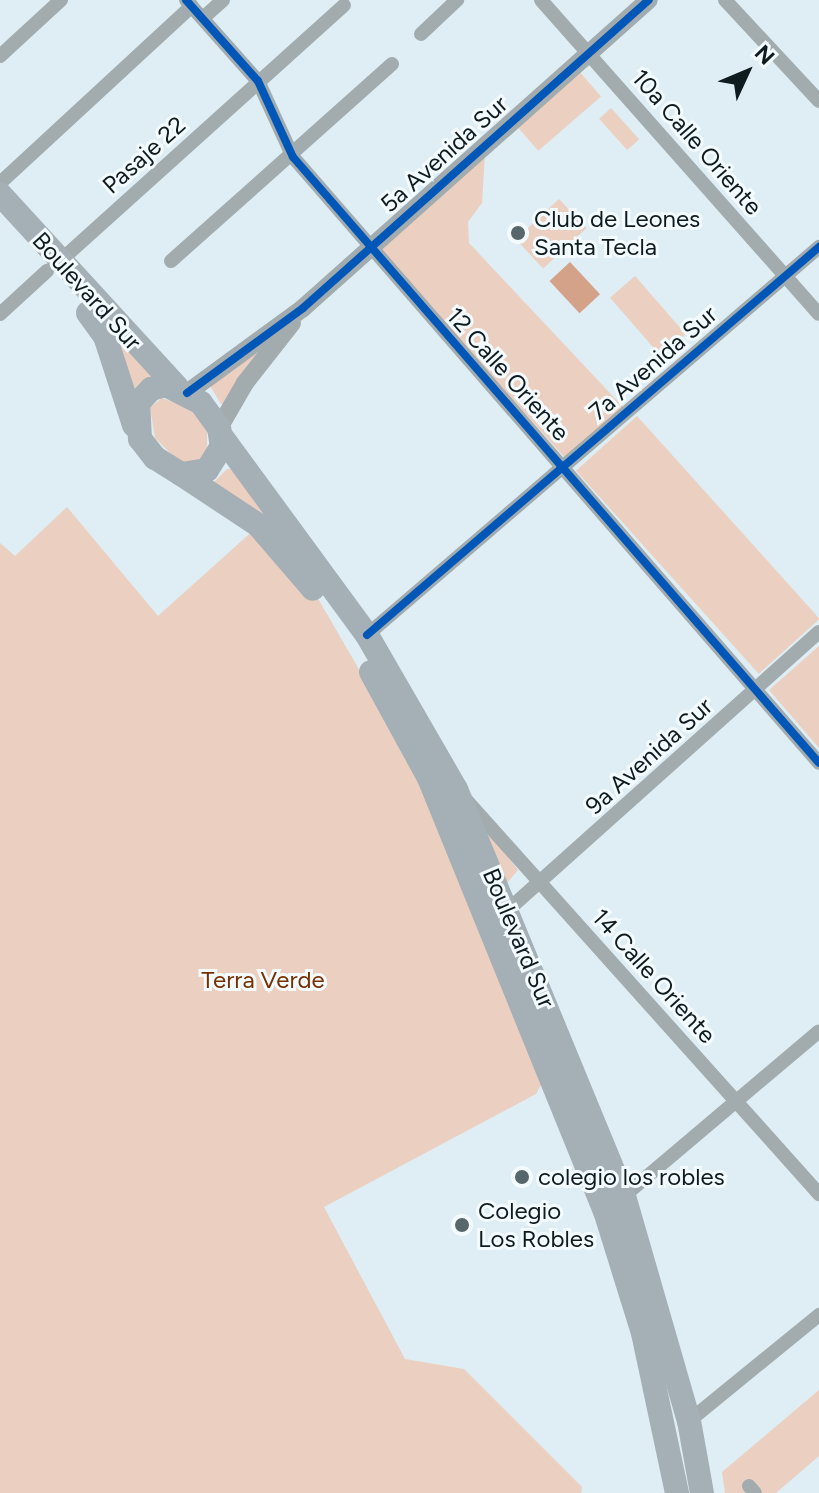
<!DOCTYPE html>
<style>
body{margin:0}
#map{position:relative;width:819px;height:1493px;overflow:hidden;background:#deeef4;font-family:Figtree,sans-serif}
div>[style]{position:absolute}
.green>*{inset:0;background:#ebcfc0;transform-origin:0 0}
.water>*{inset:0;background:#d4a189;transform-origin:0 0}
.minor>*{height:14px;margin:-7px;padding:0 7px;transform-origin:7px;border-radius:7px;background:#a2abae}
.tertiary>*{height:18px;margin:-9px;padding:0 9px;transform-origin:9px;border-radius:9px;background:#a2abae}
.trunk>*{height:24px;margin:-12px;padding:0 12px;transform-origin:12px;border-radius:12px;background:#a4b0b6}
.cycleway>*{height:8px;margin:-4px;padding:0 4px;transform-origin:4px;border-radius:4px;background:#0057b8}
.dots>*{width:22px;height:22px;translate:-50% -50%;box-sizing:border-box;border:4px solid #f4fbfe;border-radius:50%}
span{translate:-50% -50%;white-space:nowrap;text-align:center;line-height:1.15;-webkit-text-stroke:6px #f4fbfe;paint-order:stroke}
.street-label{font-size:24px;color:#0e1c20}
.poi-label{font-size:24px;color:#0e1c20}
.left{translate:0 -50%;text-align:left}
.park-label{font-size:24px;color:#783002}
.north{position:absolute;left:707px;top:32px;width:80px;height:80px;-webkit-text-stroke:6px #f4fbfe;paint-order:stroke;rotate:46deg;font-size:22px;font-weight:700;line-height:32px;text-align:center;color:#0e1c20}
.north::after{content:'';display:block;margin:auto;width:28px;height:36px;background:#0e1c20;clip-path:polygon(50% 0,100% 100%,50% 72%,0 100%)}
</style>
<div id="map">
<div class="green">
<i style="left:578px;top:70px;width:35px;height:83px;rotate:49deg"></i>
<i style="left:611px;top:108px;width:42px;height:16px;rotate:48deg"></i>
<i style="clip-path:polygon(485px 153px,482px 203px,468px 222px,469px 243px,624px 408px,566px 459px,377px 249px)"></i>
<i style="left:559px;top:199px;width:40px;height:59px;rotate:47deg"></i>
<i style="left:635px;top:276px;width:77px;height:33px;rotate:49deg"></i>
<i style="clip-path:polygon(115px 329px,154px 375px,133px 391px)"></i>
<i style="clip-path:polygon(265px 347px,223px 405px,221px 404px,210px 386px)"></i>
<i style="clip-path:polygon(162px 398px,192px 409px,207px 427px,207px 458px,189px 463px,176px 459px,155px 438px,150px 407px)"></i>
<i style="left:637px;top:416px;width:273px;height:82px;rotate:48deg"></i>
<i style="clip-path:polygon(227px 469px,234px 469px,284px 540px,411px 759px,542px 1083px,536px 1094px,324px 1207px,405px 1359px,464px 1369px,582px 1487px,581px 1493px,0 1493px,0 543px,15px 556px,67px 507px,158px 616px,265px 520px,213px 483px)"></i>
<i style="clip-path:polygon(819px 646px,819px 748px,769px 690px)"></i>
<i style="clip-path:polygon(491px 834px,518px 870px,503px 888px,484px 839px)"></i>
<i style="clip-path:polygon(819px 1390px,819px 1456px,776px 1493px,725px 1493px,722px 1472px)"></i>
</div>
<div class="water">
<i style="left:570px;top:262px;width:44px;height:28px;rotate:47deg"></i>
</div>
<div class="minor">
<i style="left:186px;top:0;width:108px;rotate:48.4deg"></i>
<i style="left:258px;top:81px;width:84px;rotate:65.3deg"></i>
<i style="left:293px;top:157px;width:802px;rotate:49.04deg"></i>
<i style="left:541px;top:0;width:419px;rotate:48.5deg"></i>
<i style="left:725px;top:0;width:138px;rotate:47.1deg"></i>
<i style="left:203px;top:18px;width:27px;rotate:-42deg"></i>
<i style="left:421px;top:34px;width:50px;rotate:-43.4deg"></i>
<i style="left:0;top:56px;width:83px;rotate:-42.6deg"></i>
<i style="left:0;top:183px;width:261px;rotate:-42.7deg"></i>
<i style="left:60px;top:261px;width:382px;rotate:-42deg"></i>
<i style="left:171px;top:261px;width:296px;rotate:-41.7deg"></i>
<i style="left:0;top:314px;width:64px;rotate:-42.5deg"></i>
<i style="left:367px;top:635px;width:596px;rotate:-40.64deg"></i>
<i style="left:467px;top:801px;width:528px;rotate:48.15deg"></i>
<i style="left:508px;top:910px;width:417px;rotate:-41.8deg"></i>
<i style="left:624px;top:1196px;width:255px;rotate:-40.2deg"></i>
<i style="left:689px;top:1421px;width:168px;rotate:-39.2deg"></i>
<i style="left:749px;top:1486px;width:9px;rotate:49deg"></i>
</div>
<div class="tertiary">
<i style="left:187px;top:393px;width:144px;rotate:-36.2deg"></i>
<i style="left:303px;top:308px;width:463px;rotate:-41.7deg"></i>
<i style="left:219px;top:428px;width:52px;rotate:-60deg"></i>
<i style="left:245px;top:383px;width:76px;rotate:-51.9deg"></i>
</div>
<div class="trunk">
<i style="left:0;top:194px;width:262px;rotate:47.5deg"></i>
<i style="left:88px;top:313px;width:29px;rotate:54deg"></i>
<i style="left:105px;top:336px;width:94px;rotate:72deg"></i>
<i style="left:166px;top:385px;width:39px;rotate:27deg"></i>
<i style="left:201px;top:403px;width:31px;rotate:54deg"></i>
<i style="left:219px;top:428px;width:18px;rotate:81deg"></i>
<i style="left:222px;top:446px;width:28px;rotate:122deg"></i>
<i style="left:207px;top:470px;width:26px;rotate:171deg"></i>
<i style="left:181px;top:474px;width:31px;rotate:-148deg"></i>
<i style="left:155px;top:458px;width:24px;rotate:-128deg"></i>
<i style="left:140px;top:439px;width:36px;rotate:-93deg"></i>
<i style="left:138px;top:403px;width:19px;rotate:-47deg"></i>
<i style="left:151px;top:389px;width:16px;rotate:-15deg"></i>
<i style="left:222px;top:437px;width:245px;rotate:53.8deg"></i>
<i style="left:367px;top:635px;width:178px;rotate:60deg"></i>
<i style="left:456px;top:789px;width:440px;rotate:67.6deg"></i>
<i style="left:624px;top:1196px;width:234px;rotate:73.9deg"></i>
<i style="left:689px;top:1421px;width:73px;rotate:79.8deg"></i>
<i style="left:181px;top:474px;width:92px;rotate:33.5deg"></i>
<i style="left:258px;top:525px;width:84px;rotate:49.3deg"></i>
<i style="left:371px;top:672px;width:121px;rotate:61.3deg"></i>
<i style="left:429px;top:778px;width:467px;rotate:67.9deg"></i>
<i style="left:605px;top:1211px;width:128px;rotate:72.7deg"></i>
<i style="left:643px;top:1333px;width:164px;rotate:78deg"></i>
</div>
<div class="cycleway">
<i style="left:186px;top:0;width:108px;rotate:48.4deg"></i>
<i style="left:258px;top:81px;width:84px;rotate:65.3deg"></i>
<i style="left:293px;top:157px;width:802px;rotate:49.04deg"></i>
<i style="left:187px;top:393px;width:144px;rotate:-36.2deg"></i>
<i style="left:303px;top:308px;width:463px;rotate:-41.7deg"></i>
<i style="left:367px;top:635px;width:596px;rotate:-40.64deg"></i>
</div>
<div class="dots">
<i style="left:518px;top:233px;background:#57666a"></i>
<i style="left:522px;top:1177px;background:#57666a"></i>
<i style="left:462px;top:1225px;background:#57666a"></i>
</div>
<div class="street-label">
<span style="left:697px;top:142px;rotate:49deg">10a Calle Oriente</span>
<span style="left:444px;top:154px;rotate:-42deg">5a Avenida Sur</span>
<span style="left:144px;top:155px;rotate:-42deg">Pasaje 22</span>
<span style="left:87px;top:291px;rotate:48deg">Boulevard Sur</span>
<span style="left:653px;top:363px;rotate:-41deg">7a Avenida Sur</span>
<span style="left:508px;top:374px;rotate:48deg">12 Calle Oriente</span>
<span style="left:649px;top:756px;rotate:-42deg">9a Avenida Sur</span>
<span style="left:519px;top:938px;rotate:67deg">Boulevard Sur</span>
<span style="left:654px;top:976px;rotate:48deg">14 Calle Oriente</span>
</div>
<div class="poi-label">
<span class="left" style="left:534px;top:233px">Club de Leones<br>Santa Tecla</span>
<span class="left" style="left:538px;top:1177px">colegio los robles</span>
<span class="left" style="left:478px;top:1225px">Colegio<br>Los Robles</span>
</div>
<div class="park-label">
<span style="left:263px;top:980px">Terra Verde</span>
</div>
<div class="north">N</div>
</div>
